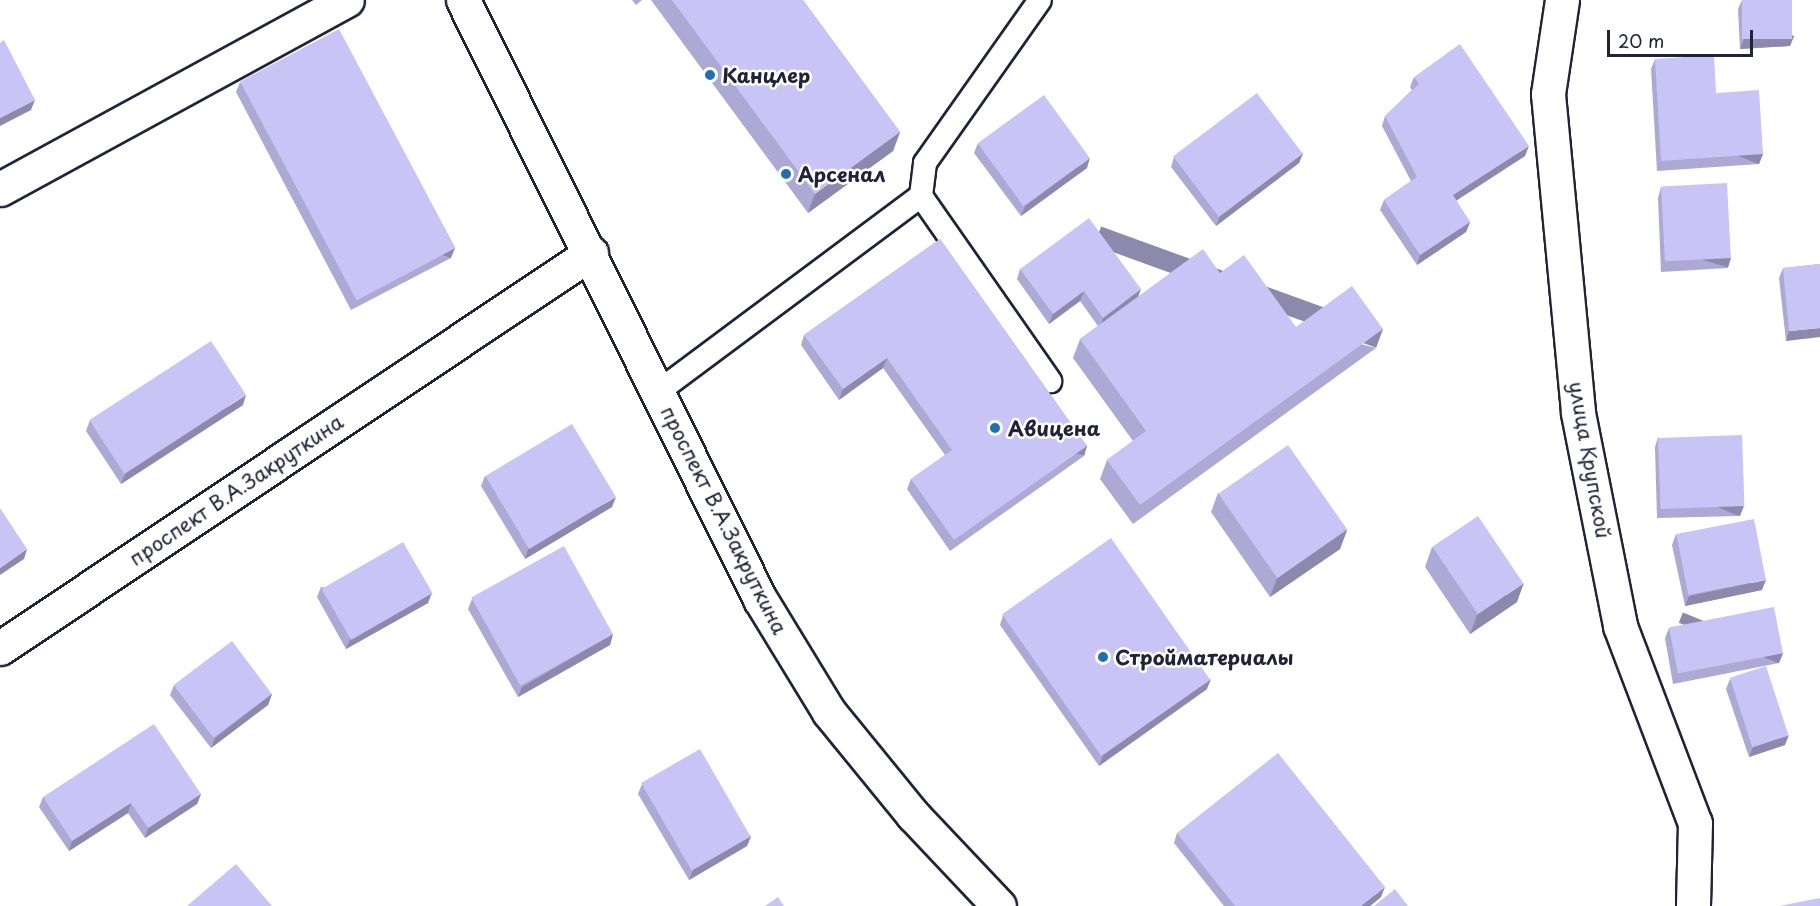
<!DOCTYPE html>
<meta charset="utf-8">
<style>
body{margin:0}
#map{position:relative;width:1820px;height:906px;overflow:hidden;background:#fff;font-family:"Playpen Sans",sans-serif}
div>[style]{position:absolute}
.roads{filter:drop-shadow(2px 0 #22223b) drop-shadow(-2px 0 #22223b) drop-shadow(0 2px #22223b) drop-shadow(0 -2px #22223b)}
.lane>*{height:22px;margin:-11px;padding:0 11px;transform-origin:11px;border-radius:11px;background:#fff}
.street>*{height:33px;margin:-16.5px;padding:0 16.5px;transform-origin:16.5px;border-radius:16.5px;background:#fff}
.wall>*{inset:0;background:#aca9d4}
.shaded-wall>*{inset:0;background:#8c89ac;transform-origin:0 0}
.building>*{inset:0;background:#c8c4f6;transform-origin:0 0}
.dots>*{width:16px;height:16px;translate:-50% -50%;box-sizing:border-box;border:3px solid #fff;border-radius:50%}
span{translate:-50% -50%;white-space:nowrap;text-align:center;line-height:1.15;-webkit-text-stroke:5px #fff;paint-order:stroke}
.poi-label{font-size:20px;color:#22223b;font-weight:700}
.left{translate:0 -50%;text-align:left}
.street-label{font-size:20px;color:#22223b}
.scale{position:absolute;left:1607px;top:30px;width:146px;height:27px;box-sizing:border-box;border:3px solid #22223b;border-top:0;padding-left:8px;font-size:18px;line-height:21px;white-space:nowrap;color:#22223b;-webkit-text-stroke:4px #fff;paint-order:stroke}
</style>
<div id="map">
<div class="roads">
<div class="lane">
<i style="left:921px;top:196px;width:226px;rotate:55.1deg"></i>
<i style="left:659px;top:391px;width:327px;rotate:-36.7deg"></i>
<i style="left:921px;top:196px;width:33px;rotate:-83deg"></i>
<i style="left:925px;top:163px;width:199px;rotate:-54.8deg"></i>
</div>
<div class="street">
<i style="left:463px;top:0;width:669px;rotate:63.63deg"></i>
<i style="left:760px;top:599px;width:132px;rotate:58.6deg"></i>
<i style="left:829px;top:712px;width:133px;rotate:50.8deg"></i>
<i style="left:913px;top:815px;width:125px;rotate:46.6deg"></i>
<i style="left:1562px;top:0;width:95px;rotate:98.5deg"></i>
<i style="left:1548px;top:94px;width:320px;rotate:84.6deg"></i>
<i style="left:1578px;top:413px;width:217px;rotate:78.8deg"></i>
<i style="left:1620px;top:626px;width:211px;rotate:69.2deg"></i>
<i style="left:1695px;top:823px;width:83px;rotate:91.4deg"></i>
<i style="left:0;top:189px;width:395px;rotate:-28.6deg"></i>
<i style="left:0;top:648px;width:711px;rotate:-33.76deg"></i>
</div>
</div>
<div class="wall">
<i style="clip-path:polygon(632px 0,642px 0,636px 5px)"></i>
<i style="clip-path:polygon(651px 0,803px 0,900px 132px,893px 151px,808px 213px)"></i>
<i style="clip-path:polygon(1742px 0,1794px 36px,1790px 46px,1740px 49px,1738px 9px)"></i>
<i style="clip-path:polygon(1655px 59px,1716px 93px,1763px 154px,1759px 164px,1657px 171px,1651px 69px)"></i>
<i style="clip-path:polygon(1414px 77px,1525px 156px,1456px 201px,1470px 222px,1466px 232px,1417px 265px,1380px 210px,1384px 200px,1411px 181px,1382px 126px,1385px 116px,1412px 90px,1410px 87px)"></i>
<i style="clip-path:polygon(240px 82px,451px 258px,351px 310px,236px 92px)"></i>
<i style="clip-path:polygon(978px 143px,1087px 168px,1021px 216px,974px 153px)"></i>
<i style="clip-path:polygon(1303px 153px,1299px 163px,1216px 226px,1171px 167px,1174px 157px)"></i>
<i style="clip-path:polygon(1661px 187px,1728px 268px,1661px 272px,1658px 198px)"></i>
<i style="clip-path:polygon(940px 239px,1087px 446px,1084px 456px,950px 551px,907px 489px,911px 479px,945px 455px,883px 368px,839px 400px,801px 345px,804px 335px)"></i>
<i style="clip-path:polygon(1820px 264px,1786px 341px,1779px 278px,1783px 268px)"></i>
<i style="clip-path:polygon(1020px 269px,1141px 289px,1138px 296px,1220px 273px,1296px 327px,1376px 348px,1133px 524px,1100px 479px,1107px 460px,1133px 441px,1073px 358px,1080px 339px,1098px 326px,1080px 301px,1049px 324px,1017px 279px)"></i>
<i style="clip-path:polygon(243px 405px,121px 484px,86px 431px,90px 420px)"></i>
<i style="clip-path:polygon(1658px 437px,1740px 516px,1657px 518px,1655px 447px)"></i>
<i style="clip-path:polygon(485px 476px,612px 507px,525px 559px,481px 486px)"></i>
<i style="clip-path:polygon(1218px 493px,1347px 530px,1340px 549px,1270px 597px,1211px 512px)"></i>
<i style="clip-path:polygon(1676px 534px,1762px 590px,1685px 606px,1672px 545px)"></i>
<i style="clip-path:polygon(1432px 547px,1517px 602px,1470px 634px,1425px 567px)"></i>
<i style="clip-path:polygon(321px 587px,428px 603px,346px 649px,317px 597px)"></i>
<i style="clip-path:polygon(472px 599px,613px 634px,610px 645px,518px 697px,468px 609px)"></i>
<i style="clip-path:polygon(1003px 615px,1207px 689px,1099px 766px,1000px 625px)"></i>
<i style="clip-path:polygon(1669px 628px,1783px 653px,1779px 663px,1673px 684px,1665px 638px)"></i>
<i style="clip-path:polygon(1730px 679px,1785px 745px,1749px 757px,1726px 689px)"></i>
<i style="clip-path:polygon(174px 685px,272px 694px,268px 705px,211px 748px,170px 695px)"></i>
<i style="clip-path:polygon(642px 784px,751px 836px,747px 846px,689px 880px,638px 794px)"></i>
<i style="clip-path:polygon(201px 794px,197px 804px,145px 838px,128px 813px,69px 851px,39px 807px,43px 797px)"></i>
<i style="clip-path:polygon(1177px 833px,1381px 897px,1370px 906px,1224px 906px,1174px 843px)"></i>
</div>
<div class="shaded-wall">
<i style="clip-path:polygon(1794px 36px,1790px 46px,1740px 49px,1744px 39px)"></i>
<i style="clip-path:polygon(35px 100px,31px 110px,0 126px,0 118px)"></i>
<i style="clip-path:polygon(900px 132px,893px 151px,808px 213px,815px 194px)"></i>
<i style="clip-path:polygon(1529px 146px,1525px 156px,1449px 205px,1453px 195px)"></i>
<i style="clip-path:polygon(1303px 153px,1299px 163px,1216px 226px,1220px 216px)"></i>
<i style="left:1763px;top:154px;width:11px;height:102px;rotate:112deg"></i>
<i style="clip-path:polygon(1090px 158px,1087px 168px,1021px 216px,1025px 206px)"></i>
<i style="clip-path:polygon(1470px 222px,1466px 232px,1417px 265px,1420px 255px)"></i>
<i style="left:455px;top:248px;width:11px;height:113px;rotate:112deg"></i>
<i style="left:1731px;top:258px;width:10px;height:66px;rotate:107deg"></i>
<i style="clip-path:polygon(1141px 289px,1137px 299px,1100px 328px,1103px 318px)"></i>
<i style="clip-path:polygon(1084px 291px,1080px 301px,1049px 324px,1053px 314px)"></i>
<i style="clip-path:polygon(1820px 328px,1820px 337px,1786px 341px,1789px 331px)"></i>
<i style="left:1383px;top:329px;width:20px;height:300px;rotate:110deg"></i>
<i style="clip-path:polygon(887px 358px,883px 368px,839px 400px,843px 389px)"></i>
<i style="clip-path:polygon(246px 395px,243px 405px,121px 484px,125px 474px)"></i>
<i style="left:1087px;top:446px;width:10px;height:163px;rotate:107deg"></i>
<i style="clip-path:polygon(616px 497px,612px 507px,525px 559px,528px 549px)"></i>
<i style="left:1744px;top:506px;width:11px;height:83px;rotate:112deg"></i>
<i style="clip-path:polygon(1347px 530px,1340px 549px,1270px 597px,1277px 578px)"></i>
<i style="clip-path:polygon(27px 549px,24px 559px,0 575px,0 568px)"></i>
<i style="clip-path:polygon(1766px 580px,1762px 590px,1685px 606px,1689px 596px)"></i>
<i style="clip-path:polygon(1524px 583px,1517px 602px,1470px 634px,1477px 615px)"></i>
<i style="clip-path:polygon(432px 593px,428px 603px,346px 649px,350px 639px)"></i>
<i style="clip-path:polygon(613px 634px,610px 645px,518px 697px,522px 687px)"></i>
<i style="left:1783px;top:653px;width:11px;height:108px;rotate:112deg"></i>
<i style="clip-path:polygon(1211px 679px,1207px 689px,1099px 766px,1103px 755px)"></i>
<i style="clip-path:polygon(272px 694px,268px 705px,211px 748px,215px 738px)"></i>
<i style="clip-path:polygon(1789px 735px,1785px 745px,1749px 757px,1753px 747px)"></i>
<i style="clip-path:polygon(201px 794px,197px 804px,145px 838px,148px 828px)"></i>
<i style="clip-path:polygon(131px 803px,128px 813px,69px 851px,72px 841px)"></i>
<i style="clip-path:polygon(751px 836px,747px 846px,689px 880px,693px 870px)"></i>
<i style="clip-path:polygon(1385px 887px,1381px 897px,1370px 906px,1361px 906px)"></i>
</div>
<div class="building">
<i style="clip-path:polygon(672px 0,803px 0,900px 132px,815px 194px)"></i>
<i style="left:1742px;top:0;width:50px;height:39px"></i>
<i style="left:339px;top:29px;width:248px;height:112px;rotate:62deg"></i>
<i style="clip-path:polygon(4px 40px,35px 100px,0 118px,0 43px)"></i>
<i style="clip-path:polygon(1460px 44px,1529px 146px,1453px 195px,1470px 222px,1420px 255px,1384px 200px,1417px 177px,1385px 116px,1419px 84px,1414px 77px)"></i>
<i style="clip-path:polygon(1714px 55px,1716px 93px,1759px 90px,1763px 154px,1661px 161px,1655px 59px)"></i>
<i style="left:1257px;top:93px;width:76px;height:105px;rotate:53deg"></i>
<i style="left:1044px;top:95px;width:78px;height:82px;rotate:54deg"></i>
<i style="left:1727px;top:183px;width:75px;height:66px;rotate:87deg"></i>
<i style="clip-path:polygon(1089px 218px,1141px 289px,1103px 318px,1084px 291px,1053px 314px,1020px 269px)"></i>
<i style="clip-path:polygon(940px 239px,1087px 446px,954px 540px,911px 479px,952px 450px,887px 358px,843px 389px,804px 335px)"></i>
<i style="clip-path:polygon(1203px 249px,1220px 273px,1244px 255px,1296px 327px,1352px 286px,1383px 329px,1140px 505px,1107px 460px,1146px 431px,1080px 339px)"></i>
<i style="clip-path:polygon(1820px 264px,1820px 328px,1789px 331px,1783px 268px)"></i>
<i style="left:211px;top:341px;width:64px;height:145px;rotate:57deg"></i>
<i style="left:572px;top:424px;width:85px;height:101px;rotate:59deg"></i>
<i style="left:1742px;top:435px;width:71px;height:84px;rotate:88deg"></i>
<i style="left:1288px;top:445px;width:103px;height:85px;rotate:55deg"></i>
<i style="clip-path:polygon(0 508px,27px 549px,0 568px)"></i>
<i style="left:1478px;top:516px;width:81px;height:55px;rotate:56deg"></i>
<i style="left:1754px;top:519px;width:62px;height:79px;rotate:79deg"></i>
<i style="left:1111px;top:538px;width:173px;height:133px;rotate:55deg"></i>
<i style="left:403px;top:542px;width:59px;height:94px;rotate:60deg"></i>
<i style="left:564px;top:546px;width:101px;height:106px;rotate:61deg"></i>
<i style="left:1774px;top:607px;width:47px;height:107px;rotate:79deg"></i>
<i style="left:232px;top:641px;width:66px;height:73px;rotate:53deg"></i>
<i style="left:1766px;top:666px;width:73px;height:38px;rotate:72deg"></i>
<i style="clip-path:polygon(154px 724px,201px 794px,148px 828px,131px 803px,72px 841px,43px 797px)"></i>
<i style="left:700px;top:749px;width:101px;height:68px;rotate:60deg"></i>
<i style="clip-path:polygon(1278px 753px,1385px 887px,1361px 906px,1235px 906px,1177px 833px)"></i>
<i style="clip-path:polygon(236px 864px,272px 906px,187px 906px)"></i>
<i style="clip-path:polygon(1395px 889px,1408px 906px,1374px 906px)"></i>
<i style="clip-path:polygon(778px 897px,784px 906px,765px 906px)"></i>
<i style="clip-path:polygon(1820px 898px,1820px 906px,1779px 906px)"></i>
</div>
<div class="dots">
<i style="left:710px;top:75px;background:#1f6fb2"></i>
<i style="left:786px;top:174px;background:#1f6fb2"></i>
<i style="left:995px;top:428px;background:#1f6fb2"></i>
<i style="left:1103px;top:657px;background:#1f6fb2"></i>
</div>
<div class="poi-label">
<span class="left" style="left:722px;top:75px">Канцлер</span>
<span class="left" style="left:798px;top:174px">Арсенал</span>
<span class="left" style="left:1008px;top:428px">Авицена</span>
<span class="left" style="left:1115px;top:657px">Стройматериалы</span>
</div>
<div class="street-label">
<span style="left:1590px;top:460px;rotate:80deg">улица Крупской</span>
<span style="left:236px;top:490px;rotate:-34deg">проспект В.А.Закруткина</span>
<span style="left:724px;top:520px;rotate:63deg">проспект В.А.Закруткина</span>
</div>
<div class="scale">20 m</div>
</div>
